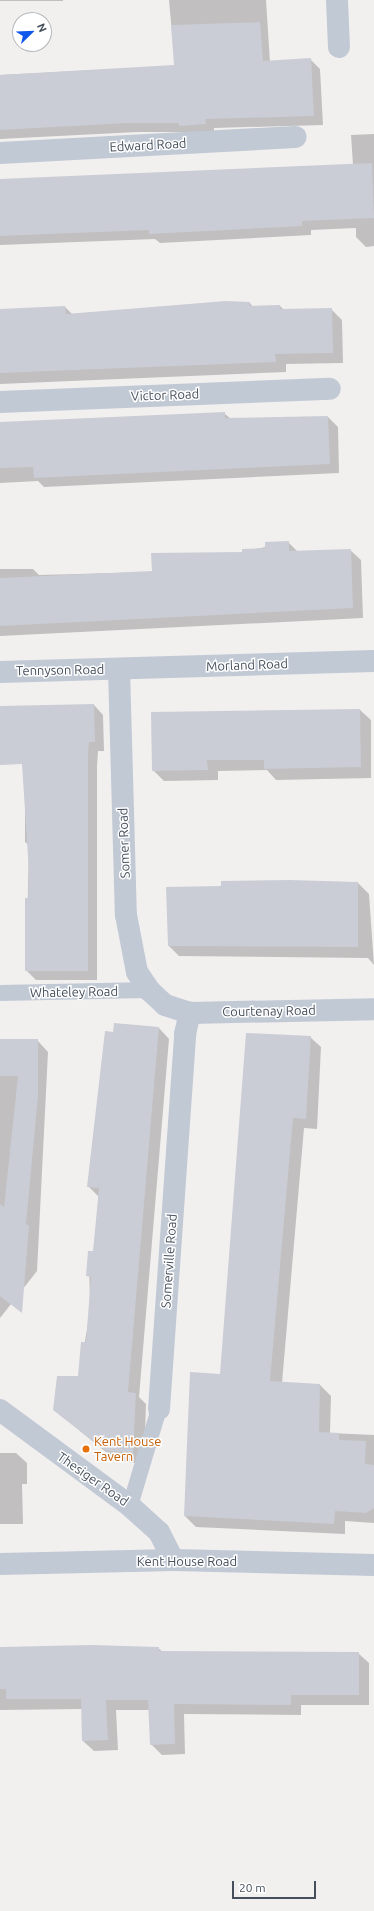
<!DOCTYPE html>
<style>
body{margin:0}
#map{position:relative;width:374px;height:1911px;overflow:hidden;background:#f2efef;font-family:Ubuntu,sans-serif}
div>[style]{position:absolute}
.shadow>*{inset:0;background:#0003;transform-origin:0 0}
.building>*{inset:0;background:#cacdd5}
.pedestrian>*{height:16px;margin:-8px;padding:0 8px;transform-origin:8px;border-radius:8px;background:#c1c9d5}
.minor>*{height:22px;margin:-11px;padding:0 11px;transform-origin:11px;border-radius:11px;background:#c1c9d5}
.tertiary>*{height:22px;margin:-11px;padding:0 11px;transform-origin:11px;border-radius:11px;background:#c1c9d5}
.dots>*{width:11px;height:11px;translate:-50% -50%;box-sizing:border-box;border:2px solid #fff;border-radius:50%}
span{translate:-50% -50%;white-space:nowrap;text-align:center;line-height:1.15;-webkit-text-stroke:3px #fff;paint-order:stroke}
.street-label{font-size:13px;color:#46505d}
.food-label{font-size:13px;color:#c56008}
.left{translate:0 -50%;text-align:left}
.north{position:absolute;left:12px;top:12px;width:40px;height:40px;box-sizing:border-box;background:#fff;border:1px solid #b5b9be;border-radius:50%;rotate:67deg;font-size:11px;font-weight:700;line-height:16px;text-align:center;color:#46505d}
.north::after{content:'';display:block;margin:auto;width:14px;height:18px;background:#1057eb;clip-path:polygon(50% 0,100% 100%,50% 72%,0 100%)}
.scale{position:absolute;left:232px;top:1881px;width:84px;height:18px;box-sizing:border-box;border:2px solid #46505d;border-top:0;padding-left:5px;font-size:12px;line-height:14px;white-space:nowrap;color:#46505d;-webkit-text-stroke:3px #fff;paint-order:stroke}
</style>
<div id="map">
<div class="shadow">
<i style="left:0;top:0;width:63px;height:1px"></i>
<i style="clip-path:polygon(169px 0,266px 0,270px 62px,310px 59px,320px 69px,323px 125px,214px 128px,214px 133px,190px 135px,186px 132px,137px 132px,0 139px,0 75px,175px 66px)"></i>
<i style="clip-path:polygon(374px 134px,374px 246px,366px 247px,356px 237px,356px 228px,311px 230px,311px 235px,160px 243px,155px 239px,0 245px,0 181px,353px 165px,351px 135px)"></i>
<i style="clip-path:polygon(250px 303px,253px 307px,280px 306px,284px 310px,331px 309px,342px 320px,343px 363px,286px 364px,286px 372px,0 384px,0 315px,65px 307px,73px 315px)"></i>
<i style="clip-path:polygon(224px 413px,231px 419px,328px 417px,338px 427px,339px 473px,44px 487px,38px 481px,0 483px,0 423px)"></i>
<i style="clip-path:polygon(288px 542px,298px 552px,350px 550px,361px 560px,363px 618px,0 636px,0 569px,33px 569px,39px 575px,153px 572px)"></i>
<i style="clip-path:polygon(94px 705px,103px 715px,104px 751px,98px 751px,97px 767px,97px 980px,36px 980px,26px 970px,29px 845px,25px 842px,25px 755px,0 755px,0 708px)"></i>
<i style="clip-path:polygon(360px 710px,371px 720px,371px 778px,276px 780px,267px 770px,218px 771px,218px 780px,164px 781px,153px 770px)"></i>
<i style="clip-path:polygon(358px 883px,369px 894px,374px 965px,368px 958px,179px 956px,169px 946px,222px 887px)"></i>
<i style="clip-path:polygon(159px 1028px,169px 1039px,139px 1397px,146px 1404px,144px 1464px,117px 1461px,54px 1410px,79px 1377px,90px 1311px,89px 1252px,94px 1252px,99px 1197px,89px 1187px,114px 1033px)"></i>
<i style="clip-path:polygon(310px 1037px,321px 1047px,317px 1129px,304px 1128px,282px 1383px,320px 1385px,331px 1396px,330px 1433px,374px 1435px,374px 1523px,345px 1521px,345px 1534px,196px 1527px,185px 1516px)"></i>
<i style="clip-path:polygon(0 1040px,37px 1040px,48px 1052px,37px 1271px,0 1318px)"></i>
<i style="clip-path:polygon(0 1453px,16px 1453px,27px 1463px,27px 1484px,22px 1484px,23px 1524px,0 1524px)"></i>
<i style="clip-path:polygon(158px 1648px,163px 1652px,358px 1653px,369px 1663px,369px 1705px,301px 1705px,301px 1715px,184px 1714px,185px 1754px,162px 1755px,151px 1744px,149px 1710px,116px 1710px,118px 1750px,94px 1751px,83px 1741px,82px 1709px,0 1710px,0 1649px)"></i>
</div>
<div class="building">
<i style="clip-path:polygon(260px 22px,263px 61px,311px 58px,314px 116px,205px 119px,206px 124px,179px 126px,179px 123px,127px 123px,0 130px,0 75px,174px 65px,171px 25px)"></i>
<i style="clip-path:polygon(372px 163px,374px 218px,302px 221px,302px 226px,149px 234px,149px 230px,0 236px,0 179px)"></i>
<i style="clip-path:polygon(226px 301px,250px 302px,250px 306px,280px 305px,280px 309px,332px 308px,333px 353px,275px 354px,276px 362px,0 373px,0 309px,65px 306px,66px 314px)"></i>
<i style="clip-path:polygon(225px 412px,225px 418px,328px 416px,330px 464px,34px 478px,33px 467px,0 468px,0 422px)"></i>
<i style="clip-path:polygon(289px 541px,289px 551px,351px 549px,353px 608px,0 626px,0 578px,152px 571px,151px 553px,242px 552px,242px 549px,265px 548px,265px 542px)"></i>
<i style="clip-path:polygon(94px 704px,95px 742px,89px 742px,88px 756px,88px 971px,25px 971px,25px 898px,28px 898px,29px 872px,22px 764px,0 765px,0 706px)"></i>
<i style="clip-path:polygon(360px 709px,361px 767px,264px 769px,264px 760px,207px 760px,208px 770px,152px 771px,151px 712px)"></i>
<i style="clip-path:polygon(289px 880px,358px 882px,358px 947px,168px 946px,166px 887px,221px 886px,221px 881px)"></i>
<i style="clip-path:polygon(114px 1023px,159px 1027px,128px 1392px,136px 1393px,133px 1453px,106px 1451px,53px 1410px,57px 1376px,78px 1376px,81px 1342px,86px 1342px,91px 1277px,86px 1276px,88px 1251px,93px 1251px,99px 1188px,87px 1187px,105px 1031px,113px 1032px)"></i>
<i style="clip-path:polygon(246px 1033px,311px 1036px,306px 1119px,293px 1118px,270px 1381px,320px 1384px,319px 1432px,339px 1433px,339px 1440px,366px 1441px,365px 1464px,374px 1465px,374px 1508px,366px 1513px,335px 1511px,334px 1524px,184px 1516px,190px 1372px,220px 1374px)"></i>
<i style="clip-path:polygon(0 1039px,38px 1039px,38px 1096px,26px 1224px,29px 1226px,22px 1313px,0 1296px,0 1204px,4px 1207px,18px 1076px,0 1076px)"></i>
<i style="clip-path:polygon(91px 1645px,159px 1647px,159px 1651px,359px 1652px,359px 1695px,291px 1695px,291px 1705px,174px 1704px,175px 1744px,150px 1745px,148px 1700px,106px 1700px,108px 1740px,82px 1741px,81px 1699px,6px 1699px,6px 1689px,0 1689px,0 1647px)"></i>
</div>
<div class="pedestrian">
<i style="left:0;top:993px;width:149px;rotate:-1.2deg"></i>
<i style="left:130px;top:1506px;width:101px;rotate:-73.4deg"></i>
</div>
<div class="minor">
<i style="left:337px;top:0;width:47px;rotate:87.6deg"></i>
<i style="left:0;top:153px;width:296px;rotate:-3.1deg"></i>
<i style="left:0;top:402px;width:330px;rotate:-2.3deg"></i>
<i style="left:119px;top:669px;width:246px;rotate:88.4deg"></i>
<i style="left:126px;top:915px;width:58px;rotate:79.1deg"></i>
<i style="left:137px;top:972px;width:22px;rotate:56deg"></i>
<i style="left:149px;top:990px;width:22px;rotate:43deg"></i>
<i style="left:165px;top:1005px;width:26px;rotate:18deg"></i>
<i style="left:190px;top:1013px;width:184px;rotate:-1.2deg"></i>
<i style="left:0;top:672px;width:374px;rotate:-1.7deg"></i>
<i style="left:159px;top:1409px;width:376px;rotate:-86deg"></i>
<i style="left:185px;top:1034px;width:22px;rotate:-77deg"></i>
</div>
<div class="tertiary">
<i style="left:0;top:1410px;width:162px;rotate:36.4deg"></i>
<i style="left:130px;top:1506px;width:39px;rotate:42deg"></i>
<i style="left:159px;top:1532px;width:31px;rotate:63deg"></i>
<i style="left:0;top:1564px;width:173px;rotate:-1.3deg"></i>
<i style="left:173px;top:1560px;width:201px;rotate:1.4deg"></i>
</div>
<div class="dots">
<i style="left:86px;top:1449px;background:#e8710a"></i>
</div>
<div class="street-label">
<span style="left:148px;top:145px;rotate:-3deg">Edward Road</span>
<span style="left:165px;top:395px;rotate:-2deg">Victor Road</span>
<span style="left:247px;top:665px;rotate:-2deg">Morland Road</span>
<span style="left:60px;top:670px;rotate:-1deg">Tennyson Road</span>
<span style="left:124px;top:843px;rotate:-92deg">Somer Road</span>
<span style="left:74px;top:992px;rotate:-1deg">Whateley Road</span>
<span style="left:269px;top:1011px;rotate:-1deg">Courtenay Road</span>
<span style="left:169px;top:1261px;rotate:-86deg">Somerville Road</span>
<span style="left:93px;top:1479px;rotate:35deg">Thesiger Road</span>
<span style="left:187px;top:1561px">Kent House Road</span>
</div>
<div class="food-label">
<span class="left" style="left:94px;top:1449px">Kent House<br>Tavern</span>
</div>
<div class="north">N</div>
<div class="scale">20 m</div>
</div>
